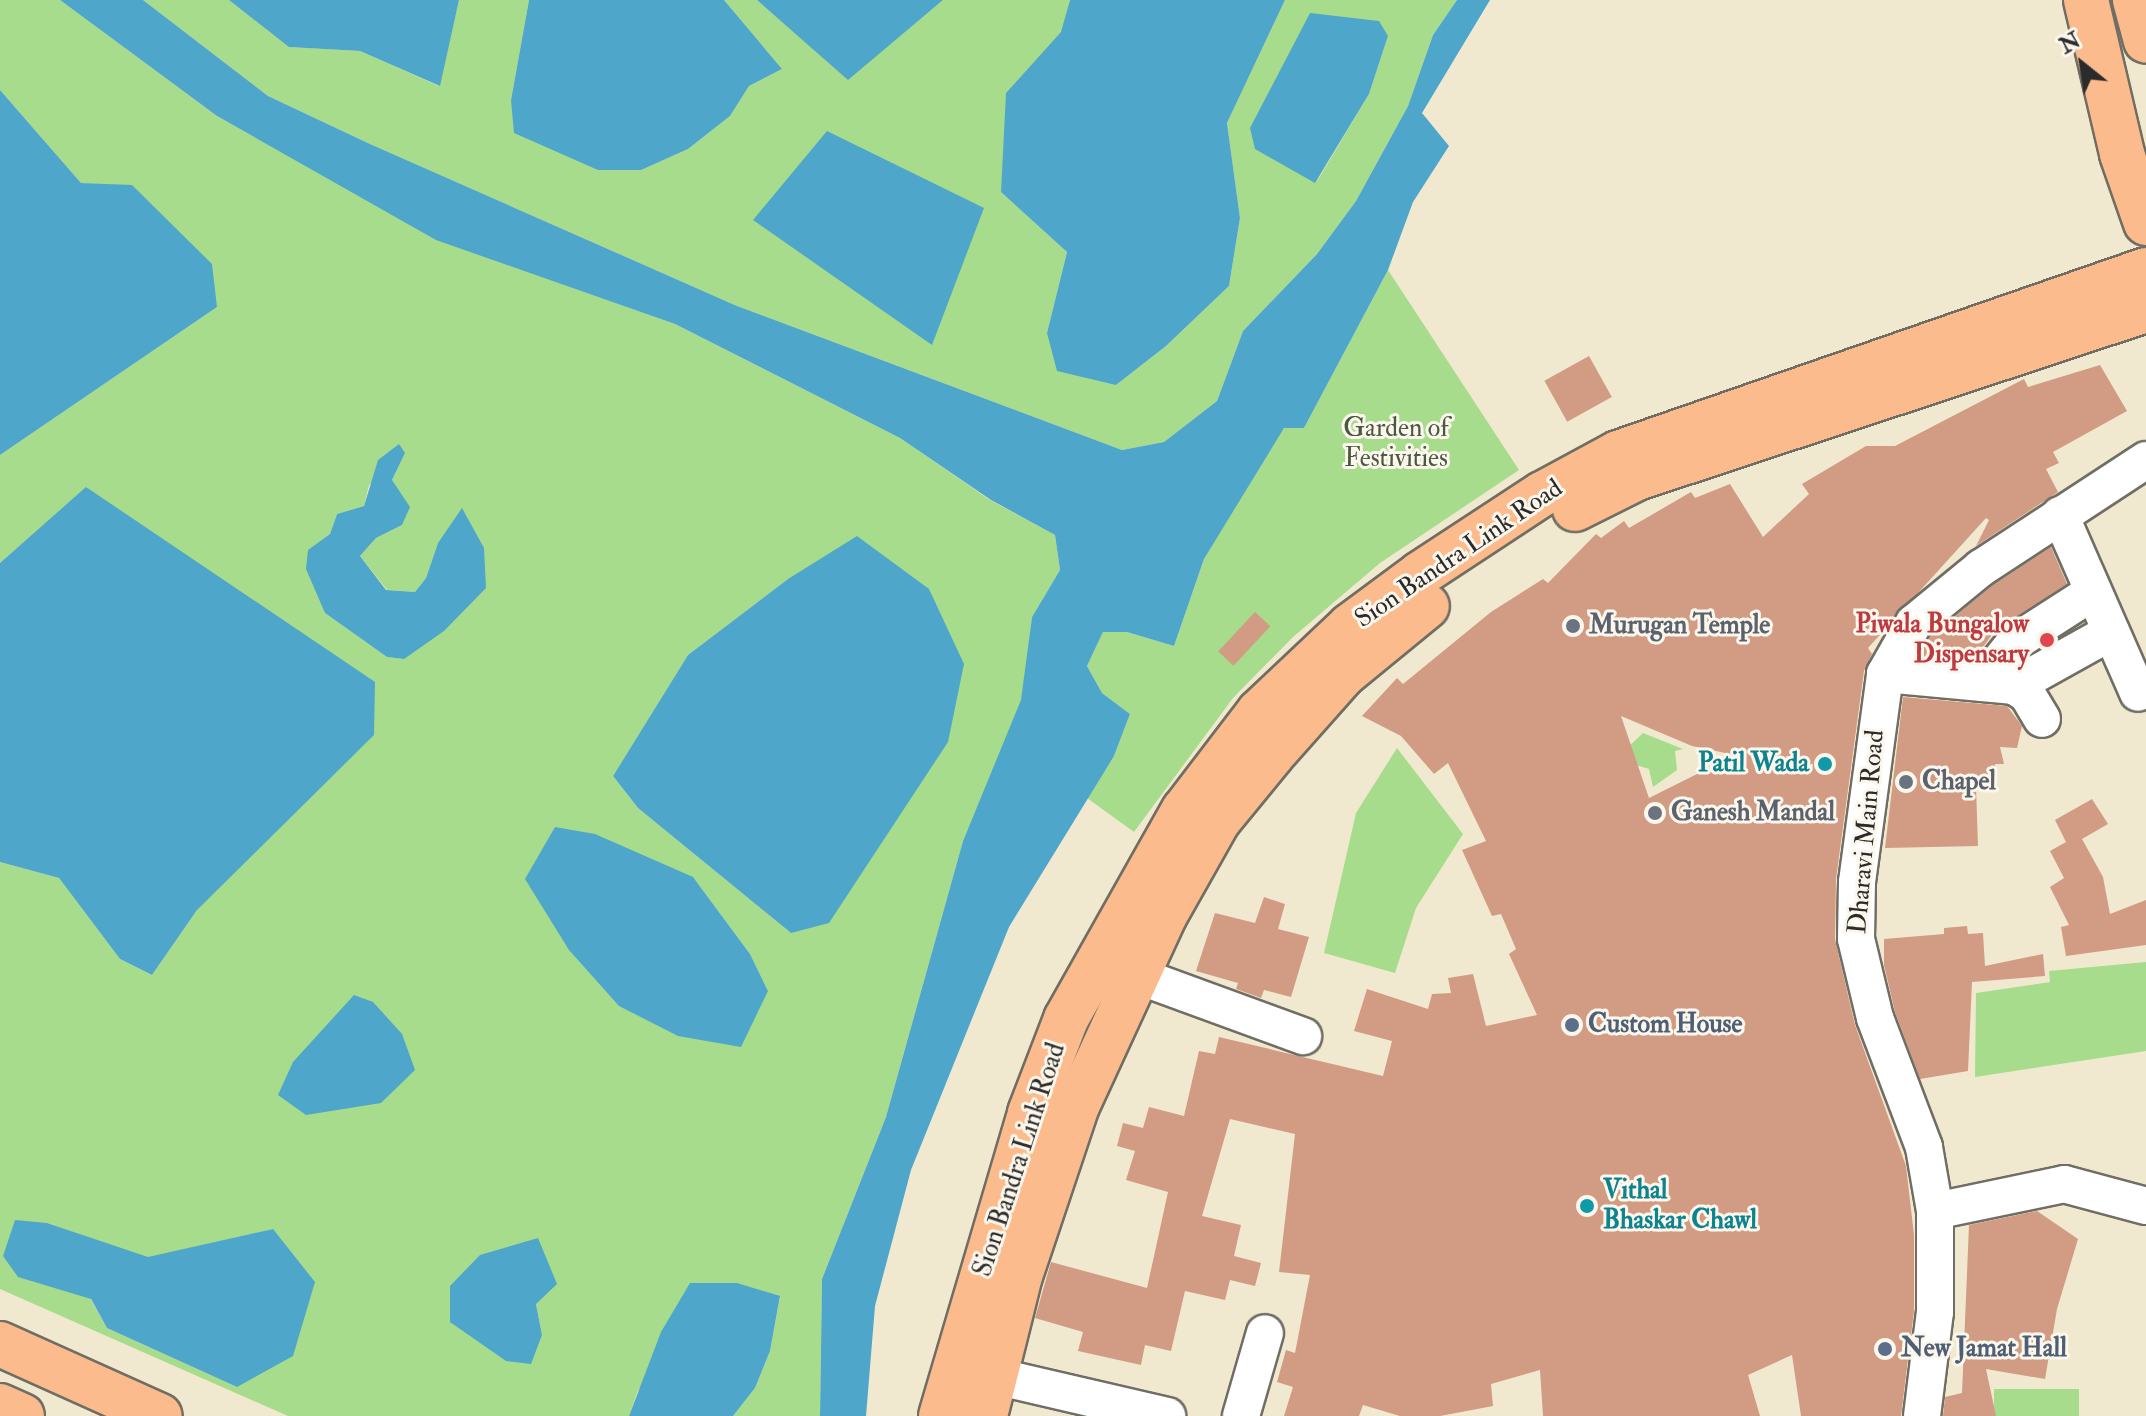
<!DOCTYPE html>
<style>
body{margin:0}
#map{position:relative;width:2146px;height:1416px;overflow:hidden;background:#f1e9cf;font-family:"IM FELL Double Pica",serif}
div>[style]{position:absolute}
.green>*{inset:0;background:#a7dc8c;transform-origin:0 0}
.water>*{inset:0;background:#4ea6cb}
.building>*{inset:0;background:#d19b84;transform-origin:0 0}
.roads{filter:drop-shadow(2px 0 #706e64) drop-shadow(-2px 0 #706e64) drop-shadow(0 2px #706e64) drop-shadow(0 -2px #706e64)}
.minor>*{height:36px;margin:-18px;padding:0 18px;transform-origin:18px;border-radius:18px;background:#fff}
.major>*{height:44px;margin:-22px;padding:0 22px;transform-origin:22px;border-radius:22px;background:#fbbb8c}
.dots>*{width:22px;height:22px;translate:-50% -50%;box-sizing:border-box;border:4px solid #fbf7ec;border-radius:50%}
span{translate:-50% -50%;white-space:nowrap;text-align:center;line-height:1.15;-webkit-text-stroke:6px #fbf7ec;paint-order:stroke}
.park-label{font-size:26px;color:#4a5743}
.street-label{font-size:26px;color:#2b2b2b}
.health-label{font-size:26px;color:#be3a42;font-weight:700}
.right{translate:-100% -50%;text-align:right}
.worship-label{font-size:26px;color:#5b616d;font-weight:700}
.left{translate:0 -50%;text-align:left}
.culture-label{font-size:26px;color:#0d838f;font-weight:700}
.service-label{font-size:26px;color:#4e5e75;font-weight:700}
.north{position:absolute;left:2042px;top:24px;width:80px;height:80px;-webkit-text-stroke:6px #fbf7ec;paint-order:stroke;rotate:330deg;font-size:22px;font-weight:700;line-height:32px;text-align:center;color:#2b2b2b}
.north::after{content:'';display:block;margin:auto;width:28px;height:36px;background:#2b2b2b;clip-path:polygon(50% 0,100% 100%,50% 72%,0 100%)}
</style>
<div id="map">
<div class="green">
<i style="clip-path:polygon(evenodd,0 0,60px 0,217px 116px,436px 239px,675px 324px,900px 438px,990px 500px,1055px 535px,1060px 570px,1032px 617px,1022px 700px,963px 841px,886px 1117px,822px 1279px,820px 1416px,733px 1416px,755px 1388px,770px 1351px,780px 1297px,638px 1390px,629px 1416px,288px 1416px,0 1289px,0 862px,59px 878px,120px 959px,152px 975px,197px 910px,87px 487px,0 563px,0 455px,217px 307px,132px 186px,81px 183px,0 90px,0 0,405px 453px,392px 480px,402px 525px,376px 538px,360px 556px,387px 590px,415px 592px,426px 578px,438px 543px,404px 659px,387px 657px,325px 613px,308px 551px,330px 534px,337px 514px,364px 506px,369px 485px,405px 453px,0 0,788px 579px,791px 933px,638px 808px,613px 776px,688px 655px,788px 579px,0 0,693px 877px,750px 954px,768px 991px,693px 877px,0 0,47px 1223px,148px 1258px,273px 1229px,237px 1387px,107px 1328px,47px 1223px,0 0,538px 1238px,536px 1304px,542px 1335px,506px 1361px,538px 1238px)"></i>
<i style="clip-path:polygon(evenodd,143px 0,229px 0,290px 47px,360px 51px,439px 86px,459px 0,529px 0,511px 100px,598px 170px,640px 170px,688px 149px,730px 116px,749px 86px,782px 69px,724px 0,757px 0,848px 79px,943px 0,1070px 0,1062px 32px,1045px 52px,1001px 192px,1067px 252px,1047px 333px,1116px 385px,1166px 346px,1229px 286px,1240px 218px,1227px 123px,1285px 0,1457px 0,1433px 35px,1408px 106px,1356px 201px,1317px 254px,1243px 331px,1217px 401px,1164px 442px,1122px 450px,737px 306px,370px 144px,268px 96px,143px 0,1388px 36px,1369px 94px,1316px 183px,1388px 36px)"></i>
<i style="clip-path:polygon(1388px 270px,1519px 470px,1380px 563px,1293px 637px,1233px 698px,1134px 832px,1087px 798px,1114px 756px,1130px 714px,1102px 693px,1087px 666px,1103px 632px,1127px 632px,1174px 646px,1204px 559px,1256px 467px,1284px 428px,1304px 428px)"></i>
<i style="clip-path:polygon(1643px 733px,1683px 749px,1675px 751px,1677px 770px,1653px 787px,1649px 769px,1626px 762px,1626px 749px)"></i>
<i style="clip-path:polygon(1397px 748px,1463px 834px,1416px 908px,1395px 973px,1324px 953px,1356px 813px)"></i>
<i style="clip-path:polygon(2146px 962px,2146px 1051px,1975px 1077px,1976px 993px,2050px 982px,2049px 971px)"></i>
<i style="left:1994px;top:1389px;width:85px;height:27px"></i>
</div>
<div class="water">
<i style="clip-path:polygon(60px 0,143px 0,268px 96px,370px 144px,737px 306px,1122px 450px,1164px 442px,1217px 401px,1243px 331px,1317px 254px,1356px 201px,1408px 106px,1433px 35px,1457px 0,1490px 0,1422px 113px,1449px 146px,1413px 202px,1388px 270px,1304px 428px,1284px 428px,1204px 559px,1174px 646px,1127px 632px,1103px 632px,1087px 666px,1102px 693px,1130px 714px,1114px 756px,1009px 927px,911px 1170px,875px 1306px,866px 1416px,820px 1416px,822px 1279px,886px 1117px,963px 841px,1021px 700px,1032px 617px,1060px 570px,1055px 535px,991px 500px,900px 438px,675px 324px,436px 240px,217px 116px)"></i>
<i style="clip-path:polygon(229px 0,459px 0,440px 86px,360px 51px,289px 47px)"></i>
<i style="clip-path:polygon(529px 0,724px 0,782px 69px,749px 86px,730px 116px,688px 149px,641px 170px,598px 170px,514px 133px,511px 100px)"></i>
<i style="clip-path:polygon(757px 0,943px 0,848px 80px)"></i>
<i style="clip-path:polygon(1070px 0,1285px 0,1227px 123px,1240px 218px,1229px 286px,1166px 346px,1116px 385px,1057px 371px,1047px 333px,1067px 252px,1001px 192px,1006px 93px,1061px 32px)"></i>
<i style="clip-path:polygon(1310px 13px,1379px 21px,1388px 36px,1369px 94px,1315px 183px,1255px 149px,1250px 128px)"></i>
<i style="clip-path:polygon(0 90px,81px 183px,132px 185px,212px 264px,217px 307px,0 455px)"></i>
<i style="clip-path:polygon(827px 131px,984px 208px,932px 345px,753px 220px)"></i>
<i style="clip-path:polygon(399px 444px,405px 453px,392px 480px,410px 507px,402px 525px,376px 538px,360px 556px,386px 590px,415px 592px,426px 578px,438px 543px,462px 508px,484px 548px,486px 588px,444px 631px,404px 659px,387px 657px,325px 613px,306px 569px,308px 550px,330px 534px,337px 514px,364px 506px,378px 460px)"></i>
<i style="clip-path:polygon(86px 487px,375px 682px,374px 735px,197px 910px,152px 975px,120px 959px,59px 878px,0 862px,0 563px)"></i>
<i style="clip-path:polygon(857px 536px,929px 589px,964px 664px,948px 742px,829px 923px,791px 933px,638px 808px,613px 776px,688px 655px,788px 579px)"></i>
<i style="clip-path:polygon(555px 827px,595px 834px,693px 877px,750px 954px,768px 991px,741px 1047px,678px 1036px,619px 1006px,569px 950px,525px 879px)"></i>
<i style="clip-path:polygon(354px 995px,373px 1002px,402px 1034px,415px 1070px,381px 1103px,306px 1115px,278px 1095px,293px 1062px)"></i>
<i style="clip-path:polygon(15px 1220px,47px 1223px,148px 1257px,273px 1229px,315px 1282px,293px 1356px,237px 1387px,107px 1328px,91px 1299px,18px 1277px,3px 1256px)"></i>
<i style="clip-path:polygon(538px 1238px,557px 1284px,536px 1304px,542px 1335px,531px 1364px,506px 1361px,450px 1322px,450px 1286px,480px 1255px)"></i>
<i style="clip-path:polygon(690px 1283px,737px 1283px,780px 1296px,770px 1351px,755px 1388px,733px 1416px,629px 1416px,661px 1332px)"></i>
</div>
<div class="building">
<i style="left:1589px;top:356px;width:47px;height:51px;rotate:61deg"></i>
<i style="clip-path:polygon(evenodd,2100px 365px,2127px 411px,2053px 452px,2059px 463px,2046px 469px,2058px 492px,1976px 546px,1989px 520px,1986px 518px,1868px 648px,1872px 654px,1864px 671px,1836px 879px,1835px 939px,1855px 1025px,1906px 1166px,1914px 1235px,1914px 1311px,1901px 1416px,1801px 1416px,1792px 1355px,1748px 1375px,1760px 1416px,1543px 1416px,1540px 1370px,1491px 1384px,1493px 1406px,1440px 1416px,1400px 1416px,1363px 1405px,1359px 1416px,1284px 1416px,1293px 1387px,1277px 1382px,1286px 1350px,1295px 1353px,1310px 1275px,1279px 1272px,1295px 1134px,1230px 1119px,1202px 1216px,1241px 1225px,1234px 1256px,1261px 1263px,1255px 1286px,1230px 1280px,1225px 1300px,1185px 1291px,1171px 1351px,1145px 1345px,1141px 1365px,1078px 1351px,1083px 1332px,1035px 1318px,1051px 1262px,1147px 1288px,1168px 1192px,1126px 1180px,1135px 1151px,1117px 1146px,1123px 1123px,1143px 1128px,1149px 1107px,1184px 1116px,1199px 1051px,1215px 1054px,1219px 1037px,1383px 1076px,1392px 1041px,1354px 1031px,1367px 989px,1428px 1009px,1432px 994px,1451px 993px,1448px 978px,1473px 974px,1486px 1026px,1537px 1015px,1509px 954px,1516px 949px,1501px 914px,1492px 916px,1462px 850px,1486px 841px,1448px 763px,1434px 774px,1401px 736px,1362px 716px,1397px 678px,1403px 684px,1491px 612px,1543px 579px,1548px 583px,1596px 534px,1601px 538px,1624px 521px,1629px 528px,1691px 492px,1695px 498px,1730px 484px,1763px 537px,1809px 494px,1802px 484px,1866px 446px,1895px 446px,2024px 379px,2028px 387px,2100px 365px,1621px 716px,1692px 746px,1735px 755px,1649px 798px,1621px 716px)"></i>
<i style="clip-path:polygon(2051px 547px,2067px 584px,2006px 623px,2004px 618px,1973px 661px,1919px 656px,1930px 637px,1993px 585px)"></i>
<i style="left:1255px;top:612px;width:21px;height:54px;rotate:43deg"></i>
<i style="clip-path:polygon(1903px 697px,2007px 706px,2022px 726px,2017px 748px,2000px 747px,2004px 764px,1995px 764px,1997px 785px,1976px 786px,1978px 846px,1885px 848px)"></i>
<i style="clip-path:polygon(2092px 799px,2108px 824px,2082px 839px,2103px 877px,2110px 914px,2146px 900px,2146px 945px,2066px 956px,2061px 927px,2069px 925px,2050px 887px,2064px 878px,2050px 851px,2066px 842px,2055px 820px)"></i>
<i style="clip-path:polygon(1264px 897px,1285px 904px,1278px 929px,1309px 937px,1291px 997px,1264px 990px,1261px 998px,1236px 989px,1238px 983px,1196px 971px,1215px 913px,1255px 923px)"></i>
<i style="clip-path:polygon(1967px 926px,1968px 934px,1983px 933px,1985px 966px,2043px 954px,2045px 976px,1972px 982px,1968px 1071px,1920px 1079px,1895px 1012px,1884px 965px,1884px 939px,1944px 934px,1944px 928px)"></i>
<i style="clip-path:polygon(2037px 1211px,2078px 1239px,2057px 1309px,2045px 1379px,1986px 1369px,1996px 1416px,1943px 1416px,1945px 1397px,1962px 1393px,1969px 1225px)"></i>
</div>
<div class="roads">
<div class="minor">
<i style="left:2060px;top:515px;width:194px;rotate:66.3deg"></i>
<i style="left:1885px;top:674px;width:130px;rotate:5.3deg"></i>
<i style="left:2014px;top:686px;width:15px;rotate:32deg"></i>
<i style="left:2027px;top:694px;width:29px;rotate:59deg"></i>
<i style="left:1982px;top:683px;width:53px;rotate:-51.2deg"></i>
<i style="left:2015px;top:642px;width:93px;rotate:-32.7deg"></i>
<i style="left:2014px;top:686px;width:111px;rotate:-29.1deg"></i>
<i style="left:1136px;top:975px;width:178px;rotate:20.1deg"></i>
<i style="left:1935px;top:1211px;width:132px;rotate:-11.8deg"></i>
<i style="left:2064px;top:1184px;width:85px;rotate:15deg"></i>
<i style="left:991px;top:1375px;width:181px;rotate:13.1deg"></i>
<i style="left:1241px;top:1416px;width:86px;rotate:-73.9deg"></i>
<i style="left:1922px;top:1416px;width:105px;rotate:-82.9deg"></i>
<i style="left:1935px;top:1312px;width:101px;rotate:-90deg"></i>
<i style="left:1935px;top:1211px;width:65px;rotate:-99.8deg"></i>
<i style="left:1924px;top:1147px;width:138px;rotate:-110.8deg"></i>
<i style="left:1875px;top:1018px;width:81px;rotate:-103.5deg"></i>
<i style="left:1856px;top:939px;width:57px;rotate:-89deg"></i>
<i style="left:1857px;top:882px;width:210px;rotate:-82.3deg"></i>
<i style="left:1885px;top:674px;width:59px;rotate:-60.4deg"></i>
<i style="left:1914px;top:623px;width:87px;rotate:-39.4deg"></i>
<i style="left:1981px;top:568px;width:197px;rotate:-33.2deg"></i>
</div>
<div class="major">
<i style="left:2086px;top:0;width:158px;rotate:76.8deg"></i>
<i style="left:2122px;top:154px;width:73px;rotate:70.8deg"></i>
<i style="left:2135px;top:0;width:42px;rotate:75deg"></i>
<i style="left:1575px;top:509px;width:69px;rotate:-26.6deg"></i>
<i style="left:1637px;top:478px;width:536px;rotate:-18.27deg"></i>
<i style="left:0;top:1344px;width:175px;rotate:24.2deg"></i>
<i style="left:0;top:1406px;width:24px;rotate:24deg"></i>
<i style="left:941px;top:1416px;width:316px;rotate:-73.6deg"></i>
<i style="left:1030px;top:1113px;width:101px;rotate:-69deg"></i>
<i style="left:1066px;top:1019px;width:240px;rotate:-60.6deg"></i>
<i style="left:1184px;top:810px;width:123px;rotate:-52.6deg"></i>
<i style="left:1259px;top:712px;width:125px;rotate:-43.4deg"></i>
<i style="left:1350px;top:626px;width:87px;rotate:-36.6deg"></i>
<i style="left:1420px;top:574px;width:146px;rotate:-33.3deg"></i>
<i style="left:1542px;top:494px;width:86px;rotate:-28.3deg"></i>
<i style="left:1618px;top:453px;width:559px;rotate:-19.12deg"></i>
<i style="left:985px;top:1416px;width:144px;rotate:-76deg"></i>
<i style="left:1020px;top:1276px;width:179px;rotate:-71.5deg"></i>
<i style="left:1077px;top:1106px;width:210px;rotate:-65.3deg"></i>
<i style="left:1165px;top:915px;width:108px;rotate:-60.6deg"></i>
<i style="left:1218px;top:821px;width:85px;rotate:-50.7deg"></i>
<i style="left:1272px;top:755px;width:108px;rotate:-48.4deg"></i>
<i style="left:1344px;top:674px;width:107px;rotate:-39.3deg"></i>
</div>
</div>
<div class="dots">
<i style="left:1573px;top:626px;background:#6b7280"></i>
<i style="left:2047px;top:640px;background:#e0444e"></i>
<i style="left:1825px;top:764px;background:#0f9aa8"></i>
<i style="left:1906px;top:782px;background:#6b7280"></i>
<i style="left:1655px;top:813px;background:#6b7280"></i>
<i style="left:1572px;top:1025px;background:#5c6f8a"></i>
<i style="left:1587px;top:1206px;background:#0f9aa8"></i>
<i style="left:1885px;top:1349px;background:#5c6f8a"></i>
</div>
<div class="park-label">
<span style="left:1396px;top:444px">Garden of<br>Festivities</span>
</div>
<div class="street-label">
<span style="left:1459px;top:554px;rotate:-34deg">Sion Bandra Link Road</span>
<span style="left:1867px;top:832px;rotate:-85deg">Dharavi Main Road</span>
<span style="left:1020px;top:1160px;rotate:-72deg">Sion Bandra Link Road</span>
</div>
<div class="health-label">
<span class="right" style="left:2029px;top:640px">Piwala Bungalow<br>Dispensary</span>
</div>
<div class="worship-label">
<span class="left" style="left:1589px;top:626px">Murugan Temple</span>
<span class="left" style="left:1922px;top:782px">Chapel</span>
<span class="left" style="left:1671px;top:813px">Ganesh Mandal</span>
</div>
<div class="culture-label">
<span class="right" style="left:1809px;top:764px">Patil Wada</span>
<span class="left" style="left:1603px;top:1206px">Vithal<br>Bhaskar Chawl</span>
</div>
<div class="service-label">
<span class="left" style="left:1588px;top:1025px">Custom House</span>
<span class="left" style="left:1901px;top:1349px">New Jamat Hall</span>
</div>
<div class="north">N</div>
</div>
